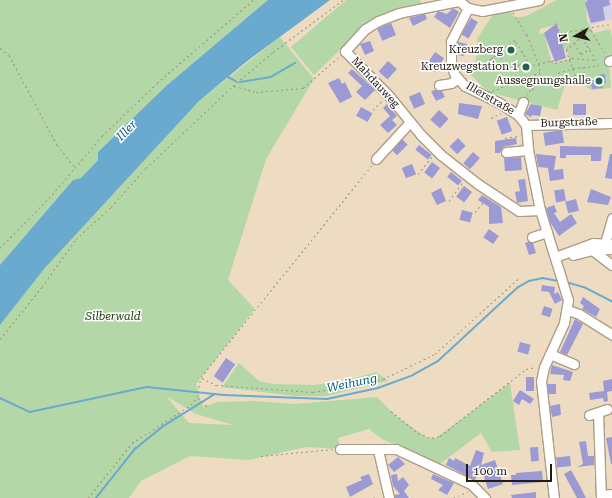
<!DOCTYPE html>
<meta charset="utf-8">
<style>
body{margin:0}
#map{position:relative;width:612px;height:498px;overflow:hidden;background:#eddcc2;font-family:"Roboto Serif",serif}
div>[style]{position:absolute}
.education>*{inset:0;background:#d6d1e7}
.green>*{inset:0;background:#b3d7a6}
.water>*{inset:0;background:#6aaace}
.stream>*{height:1.5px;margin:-0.75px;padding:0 0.75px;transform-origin:0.75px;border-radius:0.75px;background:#6aaace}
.building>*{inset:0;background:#9b9ad4;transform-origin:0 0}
.path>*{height:1px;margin-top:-0.5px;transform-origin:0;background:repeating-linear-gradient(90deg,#a19480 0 2px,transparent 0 5px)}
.roads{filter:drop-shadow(1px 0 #ad9d85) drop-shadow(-1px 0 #ad9d85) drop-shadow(0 1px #ad9d85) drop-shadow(0 -1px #ad9d85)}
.minor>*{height:9px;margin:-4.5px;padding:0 4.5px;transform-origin:4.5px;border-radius:4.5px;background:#fff}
.dots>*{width:11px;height:11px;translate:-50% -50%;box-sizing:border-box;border:2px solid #fff;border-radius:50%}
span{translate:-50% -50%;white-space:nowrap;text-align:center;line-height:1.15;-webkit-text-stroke:3px #fff;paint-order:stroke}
.poi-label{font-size:11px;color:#211b12}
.right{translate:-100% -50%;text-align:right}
.street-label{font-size:11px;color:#211b12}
.park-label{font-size:11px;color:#0f3400;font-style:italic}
.water-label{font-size:12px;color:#02597c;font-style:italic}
.north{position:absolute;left:556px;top:16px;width:40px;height:40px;-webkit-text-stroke:3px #fff;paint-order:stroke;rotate:262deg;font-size:11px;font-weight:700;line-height:16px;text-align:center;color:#211b12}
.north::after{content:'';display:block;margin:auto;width:14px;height:18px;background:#211b12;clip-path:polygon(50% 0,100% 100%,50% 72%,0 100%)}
.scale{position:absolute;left:466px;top:464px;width:86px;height:18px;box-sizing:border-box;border:2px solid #211b12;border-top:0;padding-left:5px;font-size:12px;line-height:14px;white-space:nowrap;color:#211b12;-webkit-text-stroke:3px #fff;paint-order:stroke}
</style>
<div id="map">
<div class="education">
<i style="clip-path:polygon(586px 0,611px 0,612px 19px,590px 25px)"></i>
</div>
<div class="green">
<i style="clip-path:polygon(0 0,268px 0,166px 86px,98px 152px,98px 160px,81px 178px,73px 180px,0 265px)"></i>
<i style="clip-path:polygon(346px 0,420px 0,422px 6px,362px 29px,314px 75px,291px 47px)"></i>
<i style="clip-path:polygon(evenodd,557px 0,586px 0,587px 21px,594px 33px,610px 29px,612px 37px,612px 58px,609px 62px,611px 88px,592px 90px,574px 80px,566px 81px,557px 110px,488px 92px,471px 75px,478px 51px,477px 39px,492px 16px,509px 9px,515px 18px,526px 16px,557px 0,558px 24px,561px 35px,559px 36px,564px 50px,566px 48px,570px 62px,568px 59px,555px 63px,551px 61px,544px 33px,539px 34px,540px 29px,558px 24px)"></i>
<i style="clip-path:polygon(evenodd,280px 37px,314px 79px,266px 159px,228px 280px,255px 309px,196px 384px,203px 407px,217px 402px,254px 401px,295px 404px,377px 397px,396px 416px,426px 437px,436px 438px,510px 383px,520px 450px,492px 452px,481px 433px,440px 464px,382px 439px,369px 429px,338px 438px,340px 449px,306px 447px,249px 460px,190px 456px,141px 481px,129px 498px,0 498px,0 325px,44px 269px,199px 101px,280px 37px,166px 396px,196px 414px,233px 425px,189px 423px,166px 396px)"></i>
<i style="clip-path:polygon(239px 363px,259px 381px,273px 384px,313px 385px,341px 382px,376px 372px,388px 381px,326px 396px,294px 396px,222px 387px)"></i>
</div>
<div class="water">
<i style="clip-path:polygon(268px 0,330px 0,246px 62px,199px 101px,44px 269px,0 325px,0 265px,73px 180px,81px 178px,98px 160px,98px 152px,166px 86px)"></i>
</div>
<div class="stream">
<i style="left:228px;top:77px;width:9px;rotate:27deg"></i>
<i style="left:240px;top:82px;width:31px;rotate:-9deg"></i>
<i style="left:271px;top:77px;width:28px;rotate:-30deg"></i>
<i style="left:566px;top:282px;width:19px;rotate:16deg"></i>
<i style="left:584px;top:287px;width:31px;rotate:27deg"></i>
<i style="left:0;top:398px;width:33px;rotate:25deg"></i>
<i style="left:30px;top:412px;width:120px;rotate:-12.1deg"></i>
<i style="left:147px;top:387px;width:77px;rotate:5.9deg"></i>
<i style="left:224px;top:395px;width:103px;rotate:2.2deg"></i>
<i style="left:327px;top:399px;width:52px;rotate:-12.2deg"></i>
<i style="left:378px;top:388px;width:37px;rotate:-20deg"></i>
<i style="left:413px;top:375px;width:29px;rotate:-29deg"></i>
<i style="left:438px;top:361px;width:108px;rotate:-42.7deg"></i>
<i style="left:517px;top:288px;width:14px;rotate:-30deg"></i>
<i style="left:529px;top:281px;width:14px;rotate:-12deg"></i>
<i style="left:543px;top:278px;width:15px;rotate:11deg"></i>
<i style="left:96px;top:498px;width:63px;rotate:-51.5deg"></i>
<i style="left:135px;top:449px;width:35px;rotate:-39deg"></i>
<i style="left:162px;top:427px;width:62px;rotate:-31.9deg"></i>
</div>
<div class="building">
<i style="clip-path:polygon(588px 0,609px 0,610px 5px,603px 7px,605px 20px,591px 23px,585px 3px)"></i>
<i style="clip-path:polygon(453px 8px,459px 12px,450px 28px,434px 17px,438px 11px,447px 14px)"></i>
<i style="clip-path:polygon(425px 14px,427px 19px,413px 26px,409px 18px)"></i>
<i style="left:471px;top:18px;width:8px;height:19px;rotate:30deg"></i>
<i style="left:391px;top:23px;width:13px;height:15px;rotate:67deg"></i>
<i style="clip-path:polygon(557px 23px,566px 58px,555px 62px,544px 33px)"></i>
<i style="clip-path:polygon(370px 41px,374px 51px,365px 55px,360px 44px)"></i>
<i style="clip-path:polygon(458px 42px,467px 44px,464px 56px,457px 55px)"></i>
<i style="left:435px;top:52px;width:11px;height:17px;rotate:34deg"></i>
<i style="left:388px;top:61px;width:12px;height:14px;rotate:42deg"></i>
<i style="clip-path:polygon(352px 69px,375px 90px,365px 100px,356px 92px,362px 86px,348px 73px)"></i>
<i style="clip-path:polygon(605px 74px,606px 83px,602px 83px,603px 88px,592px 89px,591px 80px,598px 79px,597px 75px)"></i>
<i style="clip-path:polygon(339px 78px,342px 84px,345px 82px,352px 97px,340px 103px,328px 83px)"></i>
<i style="clip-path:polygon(435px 90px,442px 91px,445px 97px,436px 101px,431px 91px)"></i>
<i style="left:420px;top:92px;width:13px;height:12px;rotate:67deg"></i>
<i style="clip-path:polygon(459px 103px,482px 106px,478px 119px,458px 114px)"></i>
<i style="clip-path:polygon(387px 104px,397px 116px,392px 120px,397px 125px,388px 133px,380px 125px,390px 116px,383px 108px)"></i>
<i style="clip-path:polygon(531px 104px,542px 106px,540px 116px,532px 115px,531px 117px,525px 114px)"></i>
<i style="left:586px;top:104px;width:11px;height:13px;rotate:90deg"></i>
<i style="left:361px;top:107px;width:13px;height:10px;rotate:29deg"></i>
<i style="left:439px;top:110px;width:13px;height:13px;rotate:42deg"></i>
<i style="left:507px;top:117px;width:15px;height:11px;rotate:70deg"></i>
<i style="left:562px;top:130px;width:13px;height:19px;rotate:81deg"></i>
<i style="left:458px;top:138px;width:11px;height:12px;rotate:45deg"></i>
<i style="clip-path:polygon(516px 138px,517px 144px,503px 147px,500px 153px,495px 153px,495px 141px)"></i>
<i style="left:402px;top:139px;width:8px;height:15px;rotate:45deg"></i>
<i style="left:419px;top:145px;width:16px;height:6px;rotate:38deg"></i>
<i style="clip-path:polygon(560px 146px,602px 147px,601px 161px,591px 161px,591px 155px,566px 155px,566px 158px,560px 158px)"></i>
<i style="left:473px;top:152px;width:9px;height:15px;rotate:41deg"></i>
<i style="clip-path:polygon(536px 154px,556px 156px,554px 170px,563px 169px,564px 179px,550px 181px,548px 168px,538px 167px)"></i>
<i style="clip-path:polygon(610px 154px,612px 154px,612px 179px,605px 178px)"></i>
<i style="left:521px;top:157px;width:13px;height:17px;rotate:86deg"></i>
<i style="left:432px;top:162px;width:10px;height:13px;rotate:37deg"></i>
<i style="left:412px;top:164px;width:11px;height:11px;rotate:68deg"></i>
<i style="left:451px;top:172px;width:14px;height:6px;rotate:39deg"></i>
<i style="clip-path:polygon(525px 179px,528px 201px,517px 203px,515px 192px,520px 191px,518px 180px)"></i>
<i style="left:464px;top:186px;width:10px;height:13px;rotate:37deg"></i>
<i style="clip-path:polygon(441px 188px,446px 201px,437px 205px,431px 193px)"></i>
<i style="left:564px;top:189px;width:12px;height:10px;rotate:81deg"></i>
<i style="clip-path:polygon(591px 189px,611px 197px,608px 205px,587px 202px)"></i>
<i style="clip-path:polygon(482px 195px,501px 207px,503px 223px,489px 224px,489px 207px,478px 200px)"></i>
<i style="left:576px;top:199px;width:12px;height:11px;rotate:76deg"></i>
<i style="clip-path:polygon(554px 205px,557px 212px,554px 213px,560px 222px,571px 214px,577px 223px,559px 236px,550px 222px,546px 208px)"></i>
<i style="left:462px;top:210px;width:11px;height:10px;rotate:15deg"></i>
<i style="left:489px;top:229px;width:12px;height:10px;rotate:35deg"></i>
<i style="clip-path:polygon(528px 242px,533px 243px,536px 253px,529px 255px,525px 243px)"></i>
<i style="clip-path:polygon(542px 285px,555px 287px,554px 294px,558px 292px,562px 300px,555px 304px,549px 292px,541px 291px)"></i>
<i style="clip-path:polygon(583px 297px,600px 309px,596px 317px,582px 309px,584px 306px,580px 303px)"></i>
<i style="left:544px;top:306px;width:9px;height:9px;rotate:18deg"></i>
<i style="clip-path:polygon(575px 319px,583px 324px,567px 355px,560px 352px)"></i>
<i style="left:520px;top:342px;width:11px;height:10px;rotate:15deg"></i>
<i style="left:226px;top:358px;width:11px;height:22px;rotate:34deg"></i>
<i style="clip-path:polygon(552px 365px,573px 372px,570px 381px,563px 380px,564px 375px,550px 374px)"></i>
<i style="left:526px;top:377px;width:8px;height:14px"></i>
<i style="clip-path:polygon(612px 379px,612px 391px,607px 392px,608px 401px,604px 402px,603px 398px,590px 400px,589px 393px,604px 391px,603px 381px)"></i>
<i style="left:547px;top:384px;width:9px;height:10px"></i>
<i style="clip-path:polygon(520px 390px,534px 399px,530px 404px,522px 399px,519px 405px,513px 401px)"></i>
<i style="clip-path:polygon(560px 404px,561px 415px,552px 417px,550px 406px)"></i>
<i style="clip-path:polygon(612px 437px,612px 464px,611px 464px,606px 438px)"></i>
<i style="clip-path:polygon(586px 441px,588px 456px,594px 456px,594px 465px,577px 467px,583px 464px,579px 442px)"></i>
<i style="left:538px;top:447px;width:14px;height:8px;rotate:86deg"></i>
<i style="clip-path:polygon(476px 450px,484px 453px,481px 465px,495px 460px,503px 484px,488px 489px,481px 468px,475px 480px,446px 465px,449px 458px,454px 461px,455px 458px,470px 466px)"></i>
<i style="left:570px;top:456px;width:10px;height:14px;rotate:84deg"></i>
<i style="clip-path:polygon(398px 457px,405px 464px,394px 472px,388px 465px)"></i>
<i style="clip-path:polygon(571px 470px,580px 486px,586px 498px,577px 498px,564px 474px)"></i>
<i style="clip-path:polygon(542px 471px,543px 482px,512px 485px,511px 475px,516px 475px,516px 473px)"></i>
<i style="clip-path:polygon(369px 474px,373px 484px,350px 497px,346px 487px,362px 480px,360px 477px)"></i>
<i style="clip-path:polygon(397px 474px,398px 481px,403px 477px,409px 485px,404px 491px,409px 498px,395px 498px,395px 495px,400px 494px,393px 486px,391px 475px)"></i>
<i style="clip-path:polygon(433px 474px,454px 483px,447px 495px,438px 490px,443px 485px,431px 479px)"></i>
<i style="clip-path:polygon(536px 492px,536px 498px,512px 498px,511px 495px)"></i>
</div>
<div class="path">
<i style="left:513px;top:12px;width:27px;rotate:59deg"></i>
<i style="left:527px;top:35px;width:31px;rotate:68deg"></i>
<i style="left:539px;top:64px;width:8px;rotate:83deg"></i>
<i style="left:540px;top:72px;width:26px;rotate:119deg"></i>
<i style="left:559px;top:29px;width:4px;rotate:76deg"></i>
<i style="left:560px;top:33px;width:22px;rotate:-10deg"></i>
<i style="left:582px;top:29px;width:5px;rotate:22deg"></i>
<i style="left:591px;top:30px;width:26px;rotate:59deg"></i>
<i style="left:582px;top:37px;width:27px;rotate:59deg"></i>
<i style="left:574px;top:43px;width:13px;rotate:58deg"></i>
<i style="left:581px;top:54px;width:11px;rotate:-34deg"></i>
<i style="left:516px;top:45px;width:4px;rotate:153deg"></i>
<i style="left:512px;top:47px;width:4px;rotate:90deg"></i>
<i style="left:512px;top:51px;width:4px;rotate:45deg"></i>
<i style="left:515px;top:54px;width:5px;rotate:-22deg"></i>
<i style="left:0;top:48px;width:11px;rotate:38deg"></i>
<i style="left:9px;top:55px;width:102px;rotate:61.9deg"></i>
<i style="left:57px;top:145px;width:28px;rotate:51deg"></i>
<i style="left:500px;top:52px;width:12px;rotate:76deg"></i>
<i style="left:492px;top:57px;width:7px;rotate:74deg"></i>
<i style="left:551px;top:61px;width:4px;rotate:27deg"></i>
<i style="left:555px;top:63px;width:18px;rotate:-16deg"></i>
<i style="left:572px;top:58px;width:23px;rotate:5deg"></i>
<i style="left:530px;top:65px;width:29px;rotate:-121deg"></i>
<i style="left:515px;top:40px;width:34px;rotate:142deg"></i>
<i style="left:488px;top:61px;width:3px;rotate:90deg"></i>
<i style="left:488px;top:64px;width:45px;rotate:1.3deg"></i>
<i style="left:533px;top:65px;width:23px;rotate:-13deg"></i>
<i style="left:579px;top:67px;width:5px;rotate:79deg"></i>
<i style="left:582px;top:67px;width:5px;rotate:79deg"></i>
<i style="left:585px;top:67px;width:5px;rotate:90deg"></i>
<i style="left:558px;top:73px;width:16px;rotate:-18deg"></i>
<i style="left:573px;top:68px;width:24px;rotate:-5deg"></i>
<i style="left:597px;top:66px;width:5px;rotate:-53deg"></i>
<i style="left:588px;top:84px;width:6px;rotate:-59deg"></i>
<i style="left:592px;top:85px;width:16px;rotate:-162deg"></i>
<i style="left:577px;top:80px;width:32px;rotate:-110deg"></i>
<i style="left:566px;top:50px;width:35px;rotate:-41deg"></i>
<i style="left:592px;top:27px;width:20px;rotate:-9deg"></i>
<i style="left:234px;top:86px;width:23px;rotate:15deg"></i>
<i style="left:256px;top:92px;width:47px;rotate:-4.9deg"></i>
<i style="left:303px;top:88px;width:49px;rotate:-40.9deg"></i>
<i style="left:532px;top:88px;width:4px;rotate:34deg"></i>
<i style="left:492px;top:91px;width:50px;rotate:-21deg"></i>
<i style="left:373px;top:110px;width:13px;rotate:-45deg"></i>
<i style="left:491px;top:118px;width:11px;rotate:-27deg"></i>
<i style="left:505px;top:138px;width:15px;rotate:-8deg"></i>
<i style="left:418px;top:174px;width:22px;rotate:-51deg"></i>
<i style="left:449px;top:201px;width:24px;rotate:-54deg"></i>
<i style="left:475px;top:212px;width:17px;rotate:-50deg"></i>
<i style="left:0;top:248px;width:70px;rotate:-45.6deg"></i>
<i style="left:49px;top:198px;width:82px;rotate:-49.5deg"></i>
<i style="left:102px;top:136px;width:76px;rotate:-43.9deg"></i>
<i style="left:157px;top:83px;width:127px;rotate:-40.8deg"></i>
<i style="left:0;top:339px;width:67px;rotate:-51.1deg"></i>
<i style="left:42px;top:287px;width:59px;rotate:-54.7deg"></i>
<i style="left:76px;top:239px;width:47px;rotate:-42.4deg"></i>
<i style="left:111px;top:207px;width:52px;rotate:-48.1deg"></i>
<i style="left:146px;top:168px;width:120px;rotate:-43.3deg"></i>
<i style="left:233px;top:86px;width:52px;rotate:-40.4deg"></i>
<i style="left:273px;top:52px;width:87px;rotate:-36.6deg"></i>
<i style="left:202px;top:378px;width:16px;rotate:27deg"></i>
<i style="left:216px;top:385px;width:97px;rotate:4.1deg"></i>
<i style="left:313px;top:392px;width:71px;rotate:-10.5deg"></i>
<i style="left:383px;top:379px;width:58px;rotate:-25.7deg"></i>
<i style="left:435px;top:354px;width:112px;rotate:-42.1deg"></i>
<i style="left:198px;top:398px;width:12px;rotate:42deg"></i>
<i style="left:391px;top:411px;width:35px;rotate:39deg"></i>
<i style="left:418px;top:433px;width:15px;rotate:20deg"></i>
<i style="left:432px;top:438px;width:8px;rotate:-14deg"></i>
<i style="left:440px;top:436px;width:109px;rotate:-37.9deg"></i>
<i style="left:526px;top:369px;width:10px;rotate:-11deg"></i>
<i style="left:261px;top:456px;width:72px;rotate:-5.6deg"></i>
<i style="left:88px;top:498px;width:70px;rotate:-51.3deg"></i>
<i style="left:132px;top:443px;width:70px;rotate:-32.8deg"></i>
<i style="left:191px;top:405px;width:10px;rotate:-53deg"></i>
<i style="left:197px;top:397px;width:20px;rotate:-79deg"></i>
<i style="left:201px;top:377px;width:272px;rotate:-51.1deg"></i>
<i style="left:373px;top:498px;width:2px;rotate:-27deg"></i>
<i style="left:453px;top:498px;width:17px;rotate:-24deg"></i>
</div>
<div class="roads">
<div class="minor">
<i style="left:458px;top:0;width:13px;rotate:39deg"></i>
<i style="left:468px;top:8px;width:38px;rotate:117deg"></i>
<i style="left:451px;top:42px;width:23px;rotate:90deg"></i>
<i style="left:451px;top:65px;width:11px;rotate:68deg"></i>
<i style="left:455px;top:75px;width:15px;rotate:48deg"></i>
<i style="left:465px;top:86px;width:37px;rotate:26deg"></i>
<i style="left:498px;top:102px;width:24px;rotate:33deg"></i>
<i style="left:518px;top:115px;width:13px;rotate:51deg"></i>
<i style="left:526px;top:125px;width:25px;rotate:85deg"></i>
<i style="left:528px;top:150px;width:61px;rotate:78.7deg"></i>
<i style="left:540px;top:210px;width:94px;rotate:72.7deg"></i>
<i style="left:568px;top:300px;width:23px;rotate:100deg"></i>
<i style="left:564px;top:323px;width:48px;rotate:114.4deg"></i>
<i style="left:544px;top:367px;width:14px;rotate:102deg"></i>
<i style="left:541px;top:381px;width:118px;rotate:83.7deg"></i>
<i style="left:458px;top:1px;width:60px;rotate:168.5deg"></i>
<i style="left:399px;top:13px;width:22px;rotate:159deg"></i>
<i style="left:378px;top:21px;width:15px;rotate:148deg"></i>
<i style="left:365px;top:29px;width:30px;rotate:132deg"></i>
<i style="left:345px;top:51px;width:64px;rotate:45.6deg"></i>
<i style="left:390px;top:97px;width:49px;rotate:50.8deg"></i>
<i style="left:421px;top:135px;width:28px;rotate:45deg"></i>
<i style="left:441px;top:155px;width:47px;rotate:38.1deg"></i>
<i style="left:478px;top:184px;width:49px;rotate:33.4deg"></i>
<i style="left:519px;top:211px;width:21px;rotate:-3deg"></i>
<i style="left:468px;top:8px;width:14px;rotate:12deg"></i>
<i style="left:482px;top:11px;width:58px;rotate:-10.9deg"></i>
<i style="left:609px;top:61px;width:3px;rotate:-18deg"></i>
<i style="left:439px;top:85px;width:12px;rotate:-9deg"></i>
<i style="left:451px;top:83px;width:7px;rotate:-34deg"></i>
<i style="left:518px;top:115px;width:14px;rotate:-69deg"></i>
<i style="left:526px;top:125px;width:86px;rotate:-1.3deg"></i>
<i style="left:506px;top:152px;width:22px;rotate:-5deg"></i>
<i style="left:376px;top:159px;width:50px;rotate:-47.4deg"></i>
<i style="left:532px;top:237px;width:16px;rotate:-18deg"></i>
<i style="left:605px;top:243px;width:26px;rotate:-74deg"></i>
<i style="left:592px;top:250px;width:25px;rotate:37deg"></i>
<i style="left:573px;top:255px;width:20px;rotate:-15deg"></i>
<i style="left:592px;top:250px;width:19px;rotate:-3deg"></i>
<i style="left:555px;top:257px;width:40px;rotate:-20.2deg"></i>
<i style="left:593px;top:243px;width:19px;rotate:3deg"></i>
<i style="left:568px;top:310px;width:12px;rotate:20deg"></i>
<i style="left:579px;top:314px;width:39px;rotate:32deg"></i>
<i style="left:550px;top:354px;width:26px;rotate:23deg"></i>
<i style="left:598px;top:413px;width:85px;rotate:88deg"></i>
<i style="left:589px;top:415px;width:19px;rotate:-18deg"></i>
<i style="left:340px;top:449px;width:56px"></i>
<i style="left:396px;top:449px;width:83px;rotate:25deg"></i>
<i style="left:471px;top:484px;width:20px;rotate:45deg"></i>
<i style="left:378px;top:450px;width:49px;rotate:77.1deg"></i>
<i style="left:601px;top:495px;width:11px;rotate:-5deg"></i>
</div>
</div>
<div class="dots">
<i style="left:511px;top:50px;background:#246351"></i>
<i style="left:526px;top:67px;background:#246351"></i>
<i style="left:599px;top:81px;background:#246351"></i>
</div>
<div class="poi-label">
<span class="right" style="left:503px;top:50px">Kreuzberg</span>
<span class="right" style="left:518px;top:67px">Kreuzwegstation 1</span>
<span class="right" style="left:591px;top:81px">Aussegnungshalle</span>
</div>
<div class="street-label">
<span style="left:375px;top:83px;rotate:47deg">Mahdauweg</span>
<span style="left:490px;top:99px;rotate:30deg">Illerstraße</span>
<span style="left:569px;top:123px;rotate:-2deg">Burgstraße</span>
</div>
<div class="park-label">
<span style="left:113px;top:317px">Silberwald</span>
</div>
<div class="water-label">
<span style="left:127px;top:131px;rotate:-46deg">Iller</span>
<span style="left:352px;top:384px;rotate:-12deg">Weihung</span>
</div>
<div class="north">N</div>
<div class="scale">100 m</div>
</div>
